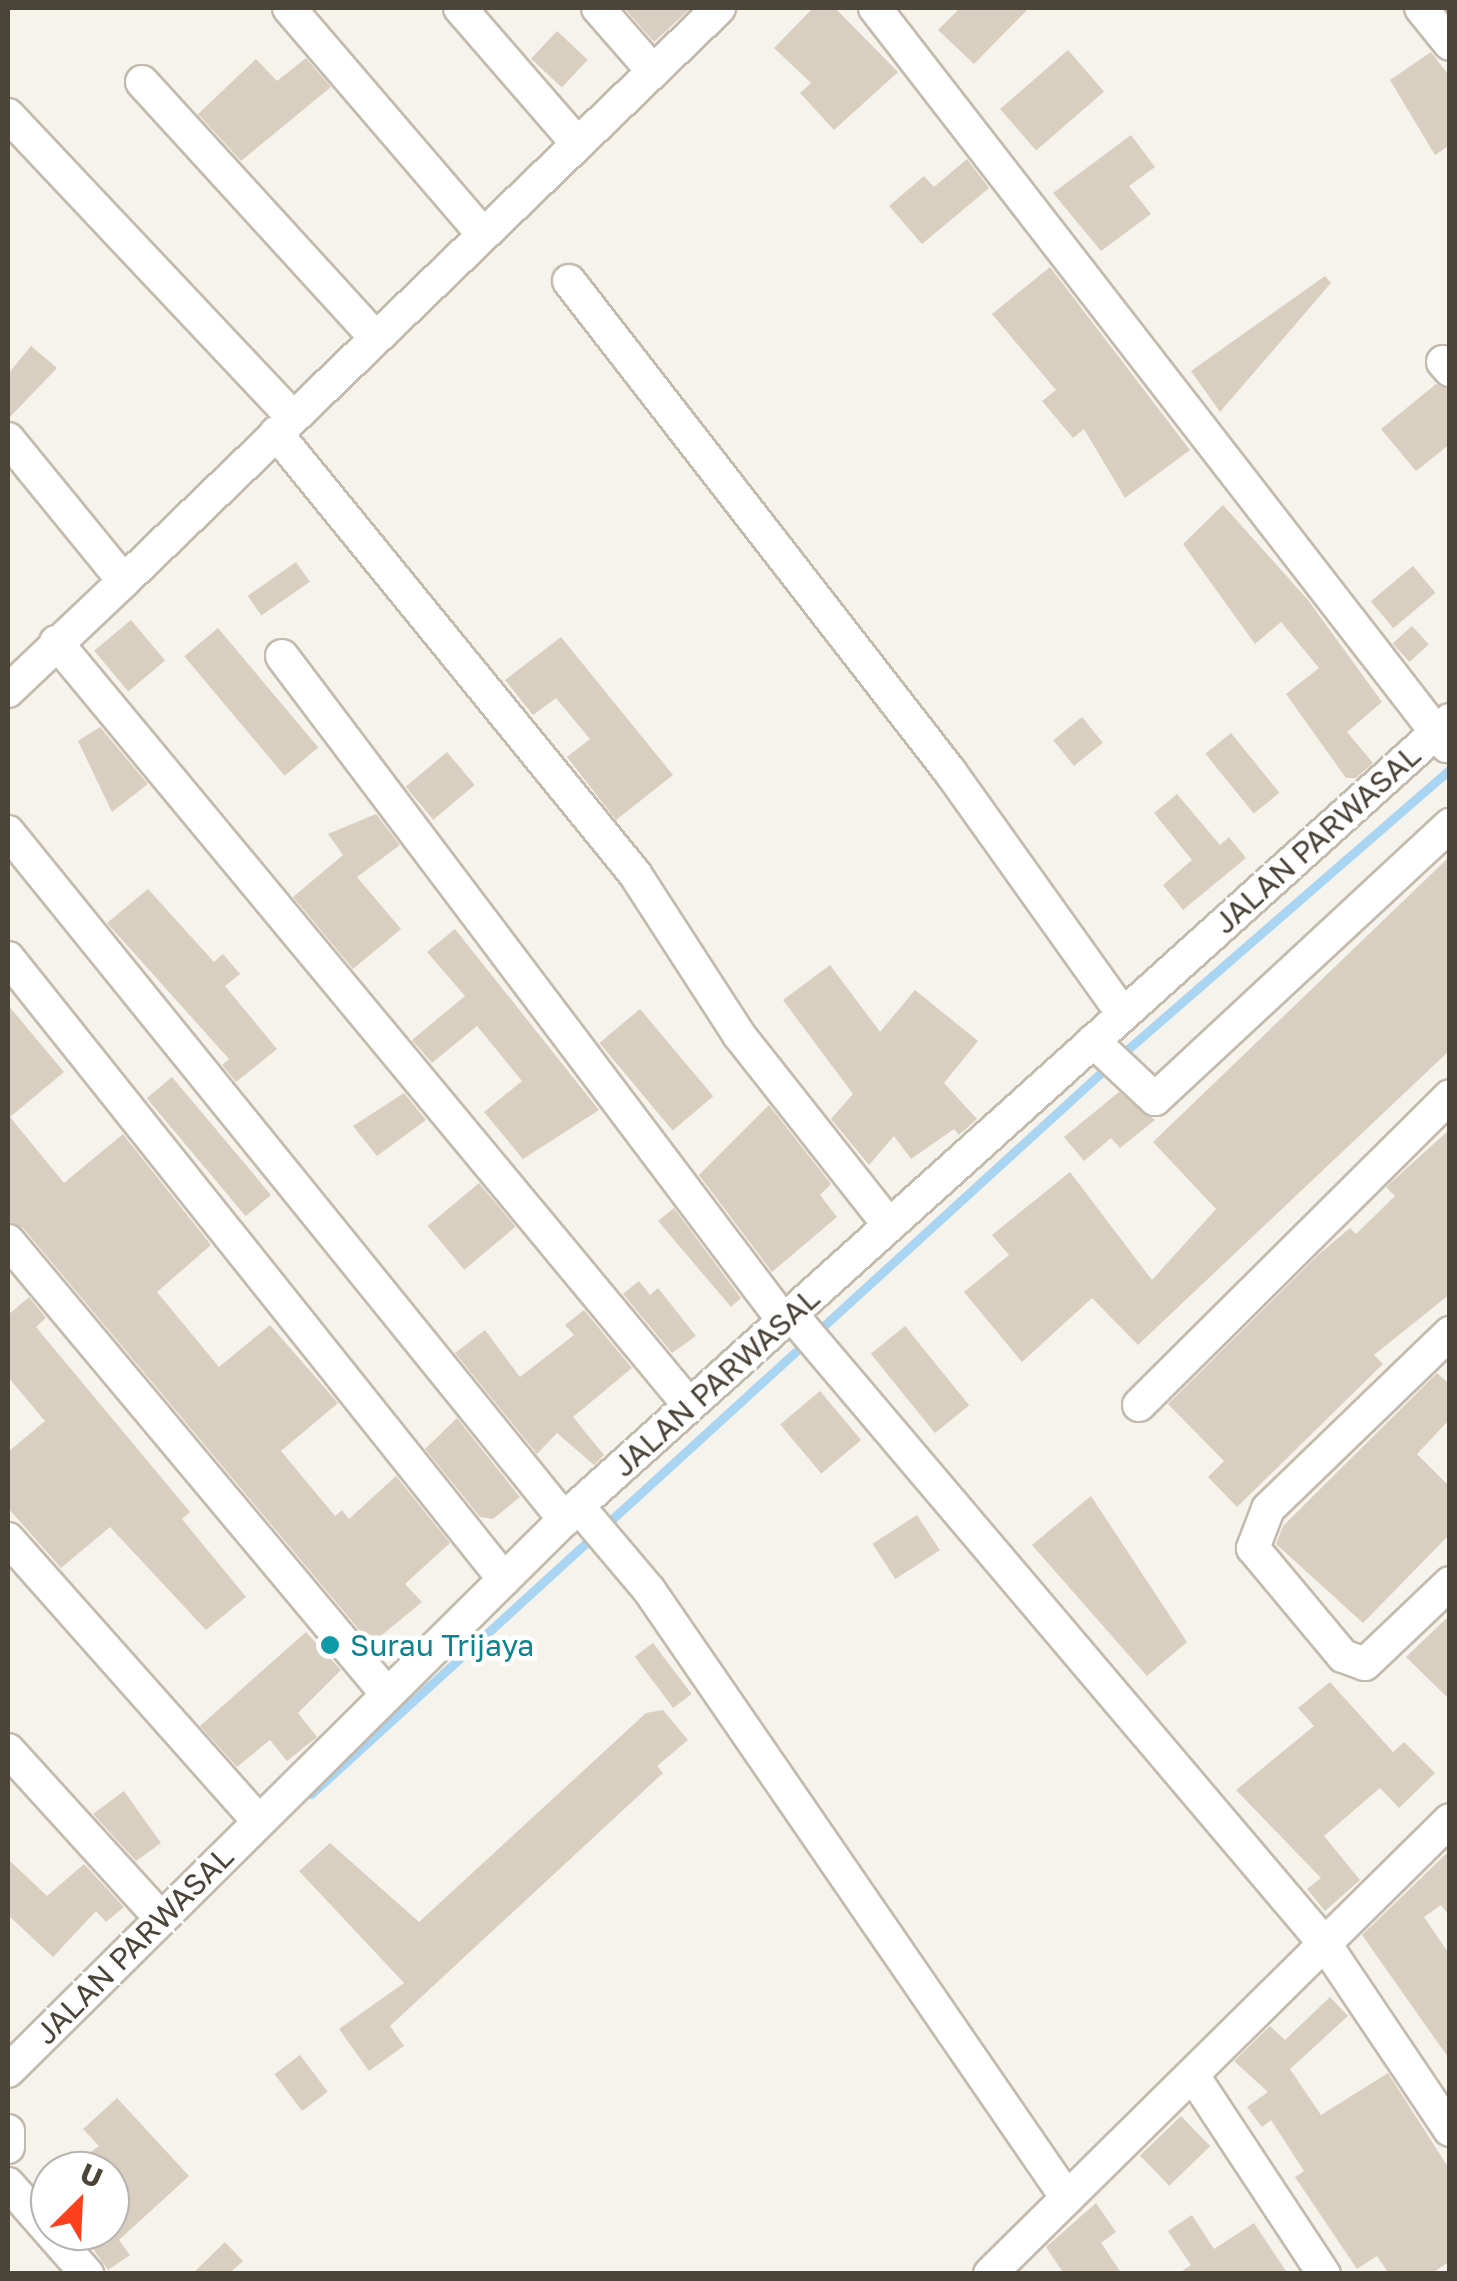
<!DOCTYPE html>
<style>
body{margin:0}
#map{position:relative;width:1457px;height:2281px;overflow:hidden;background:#f6f3ec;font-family:"Golos Text",sans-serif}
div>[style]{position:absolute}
.stream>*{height:9px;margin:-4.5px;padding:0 4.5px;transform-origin:4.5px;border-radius:4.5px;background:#a9d4f2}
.building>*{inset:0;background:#d8cfc1;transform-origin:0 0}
.roads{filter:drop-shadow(2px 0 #c2bbae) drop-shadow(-2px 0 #c2bbae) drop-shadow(0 2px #c2bbae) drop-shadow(0 -2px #c2bbae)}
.minor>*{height:32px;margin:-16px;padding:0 16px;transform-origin:16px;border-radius:16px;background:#fff}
.dots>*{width:28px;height:28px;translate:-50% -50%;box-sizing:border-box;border:5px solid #fff;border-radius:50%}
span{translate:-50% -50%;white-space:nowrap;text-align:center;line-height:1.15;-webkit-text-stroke:9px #fff;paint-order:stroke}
.street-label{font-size:30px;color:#4b4439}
.culture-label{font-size:30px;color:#0d838f}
.left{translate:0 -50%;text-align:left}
.frame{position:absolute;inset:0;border:10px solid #4b4439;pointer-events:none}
.north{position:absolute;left:30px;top:2151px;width:100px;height:100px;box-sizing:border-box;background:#fff;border:2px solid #b7b4b0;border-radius:50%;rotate:24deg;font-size:28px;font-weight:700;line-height:40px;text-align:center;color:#4b4439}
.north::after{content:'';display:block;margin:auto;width:35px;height:45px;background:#fc3f1d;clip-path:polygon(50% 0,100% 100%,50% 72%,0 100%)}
</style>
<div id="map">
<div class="stream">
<i style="left:1120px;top:1056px;width:437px;rotate:-41deg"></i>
<i style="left:817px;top:1332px;width:394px;rotate:-42.4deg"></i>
<i style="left:311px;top:1794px;width:669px;rotate:-42.39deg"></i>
</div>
<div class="building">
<i style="clip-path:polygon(624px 8px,691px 8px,654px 42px)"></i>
<i style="clip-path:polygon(813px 8px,835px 8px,898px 72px,834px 130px,800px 93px,811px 83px,774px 48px)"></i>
<i style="clip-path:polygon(960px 8px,1029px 8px,974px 64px,938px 30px)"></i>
<i style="left:557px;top:31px;width:42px;height:38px;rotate:43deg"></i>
<i style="left:1068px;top:50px;width:55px;height:90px;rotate:49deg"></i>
<i style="clip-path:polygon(1431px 52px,1450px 77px,1450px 145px,1435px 155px,1390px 80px)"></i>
<i style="clip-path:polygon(306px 58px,331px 87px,241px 161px,198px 114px,256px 59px,277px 81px)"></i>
<i style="clip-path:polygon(1131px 135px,1155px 167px,1129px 186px,1151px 214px,1101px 251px,1053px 193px)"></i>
<i style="clip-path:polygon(967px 159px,989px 188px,922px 244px,889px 206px,924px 176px,934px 187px)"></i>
<i style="clip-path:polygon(1050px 267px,1190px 450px,1125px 498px,1084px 429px,1073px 438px,1042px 401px,1056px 390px,992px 314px)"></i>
<i style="clip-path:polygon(1325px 276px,1331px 283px,1220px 412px,1191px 371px)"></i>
<i style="clip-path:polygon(31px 346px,57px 368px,8px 419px,8px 374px)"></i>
<i style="clip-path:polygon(1436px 384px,1450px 389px,1450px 444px,1416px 471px,1381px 429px)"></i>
<i style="clip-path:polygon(1223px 505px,1308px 600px,1382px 702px,1347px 732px,1373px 763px,1356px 778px,1346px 778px,1286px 694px,1319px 668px,1281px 622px,1255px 644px,1183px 544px)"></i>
<i style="left:296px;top:562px;width:24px;height:59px;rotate:55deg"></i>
<i style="left:1413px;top:566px;width:35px;height:55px;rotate:50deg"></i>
<i style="left:131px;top:620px;width:53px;height:48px;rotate:50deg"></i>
<i style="left:1412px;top:626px;width:25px;height:26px;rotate:48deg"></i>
<i style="left:218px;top:628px;width:156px;height:44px;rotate:50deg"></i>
<i style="clip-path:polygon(561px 637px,673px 775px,616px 820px,567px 757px,590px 739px,556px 698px,533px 715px,505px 680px)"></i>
<i style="left:1082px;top:717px;width:33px;height:37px;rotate:51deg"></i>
<i style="clip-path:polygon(100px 727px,148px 784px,112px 812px,78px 741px)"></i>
<i style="left:1231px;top:733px;width:77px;height:33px;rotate:51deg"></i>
<i style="left:447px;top:752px;width:43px;height:54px;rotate:50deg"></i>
<i style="clip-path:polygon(1177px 794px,1220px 845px,1229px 837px,1246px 858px,1183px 910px,1163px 885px,1192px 860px,1154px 813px)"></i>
<i style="clip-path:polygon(376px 814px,400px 845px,357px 877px,401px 929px,353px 969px,293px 897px,343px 855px,328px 834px)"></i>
<i style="clip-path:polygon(1450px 856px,1450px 1050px,1138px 1345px,1092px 1298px,1022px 1362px,964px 1292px,1009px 1255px,992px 1235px,1070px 1172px,1152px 1280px,1216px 1209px,1153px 1142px)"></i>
<i style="clip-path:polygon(148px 889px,214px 962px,223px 954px,240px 974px,225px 986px,277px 1049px,236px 1082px,222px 1065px,229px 1059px,107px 923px)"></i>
<i style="clip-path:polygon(455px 929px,599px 1110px,523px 1159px,484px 1112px,522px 1081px,477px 1026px,432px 1063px,412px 1040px,465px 996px,427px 952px)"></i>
<i style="clip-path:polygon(830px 965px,880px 1032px,915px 990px,978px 1041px,944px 1083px,977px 1119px,959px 1135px,954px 1129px,911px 1159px,894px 1136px,869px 1165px,831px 1119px,853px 1094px,783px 1000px)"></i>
<i style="clip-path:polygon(8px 1005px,64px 1072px,10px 1117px,64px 1183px,123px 1134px,211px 1245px,157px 1292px,219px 1367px,270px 1325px,338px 1403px,281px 1451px,335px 1516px,342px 1510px,349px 1519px,396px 1476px,450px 1543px,405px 1584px,422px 1602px,371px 1644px,23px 1228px,8px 1221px)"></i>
<i style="left:640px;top:1009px;width:114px;height:53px;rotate:50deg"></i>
<i style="left:172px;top:1077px;width:154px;height:33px;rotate:50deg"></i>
<i style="clip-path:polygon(1119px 1092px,1155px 1120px,1120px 1148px,1111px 1138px,1084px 1161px,1064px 1137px)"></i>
<i style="clip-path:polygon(404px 1093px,426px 1120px,377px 1156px,353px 1126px)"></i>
<i style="clip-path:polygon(769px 1105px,831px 1184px,820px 1195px,837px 1217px,772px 1272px,699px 1175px)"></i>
<i style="clip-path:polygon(1450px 1129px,1450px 1294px,1374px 1355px,1383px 1364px,1237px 1507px,1208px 1477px,1224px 1461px,1168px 1404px,1318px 1255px,1350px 1228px,1356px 1234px,1395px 1196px,1386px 1187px)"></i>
<i style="left:479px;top:1183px;width:57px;height:67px;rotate:50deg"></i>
<i style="clip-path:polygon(674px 1208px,741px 1298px,731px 1307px,658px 1221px)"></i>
<i style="clip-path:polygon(639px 1281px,650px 1295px,658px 1288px,696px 1336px,672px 1353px,623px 1294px)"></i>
<i style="clip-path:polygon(29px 1297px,46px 1318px,36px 1327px,190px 1512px,182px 1519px,246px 1597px,206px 1630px,110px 1527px,61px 1568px,8px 1508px,8px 1452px,45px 1421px,8px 1377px,8px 1315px)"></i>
<i style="clip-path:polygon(584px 1310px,632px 1368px,573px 1417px,604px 1455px,594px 1465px,557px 1433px,537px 1454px,455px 1353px,485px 1330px,520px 1377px,574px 1335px,565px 1325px)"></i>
<i style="left:905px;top:1326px;width:102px;height:44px;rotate:51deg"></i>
<i style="clip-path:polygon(1437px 1373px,1450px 1385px,1450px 1419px,1417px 1454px,1450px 1487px,1450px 1534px,1363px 1623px,1276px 1544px,1283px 1526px)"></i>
<i style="left:820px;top:1391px;width:64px;height:52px;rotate:50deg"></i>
<i style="clip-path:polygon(457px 1418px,520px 1497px,493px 1519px,480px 1517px,425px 1449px)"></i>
<i style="clip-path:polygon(1091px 1496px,1187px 1642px,1147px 1676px,1032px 1545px)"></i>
<i style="left:917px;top:1515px;width:42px;height:53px;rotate:57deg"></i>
<i style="clip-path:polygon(1450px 1615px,1450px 1700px,1406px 1657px)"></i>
<i style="clip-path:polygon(306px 1632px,341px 1670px,298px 1713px,317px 1737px,287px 1761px,270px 1740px,237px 1767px,200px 1726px)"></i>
<i style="left:653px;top:1643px;width:64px;height:23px;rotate:53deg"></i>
<i style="clip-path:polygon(1330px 1682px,1393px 1752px,1404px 1742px,1435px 1773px,1399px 1808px,1380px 1788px,1324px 1836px,1360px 1880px,1325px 1911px,1307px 1889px,1321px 1878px,1236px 1790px,1314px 1726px,1298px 1708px)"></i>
<i style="clip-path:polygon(663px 1710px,688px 1740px,657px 1766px,663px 1773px,390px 2026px,404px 2046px,369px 2071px,339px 2029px,404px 1983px,299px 1871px,330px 1843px,419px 1922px,646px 1713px)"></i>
<i style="clip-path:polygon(124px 1791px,161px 1843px,136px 1861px,93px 1814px)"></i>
<i style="clip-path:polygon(1450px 1850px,1450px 1917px,1441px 1905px,1424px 1917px,1450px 1955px,1450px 2060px,1362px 1935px)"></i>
<i style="clip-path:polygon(8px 1859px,47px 1896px,84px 1864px,124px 1907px,106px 1922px,96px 1911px,53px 1957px,8px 1915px)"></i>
<i style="clip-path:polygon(1330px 1997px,1348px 2016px,1290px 2069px,1321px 2115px,1388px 2073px,1450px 2170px,1450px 2261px,1431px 2274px,1389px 2274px,1377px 2256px,1357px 2269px,1295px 2177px,1304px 2171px,1271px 2120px,1262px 2127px,1247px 2107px,1268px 2092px,1234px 2061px,1270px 2026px,1285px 2040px)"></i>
<i style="left:300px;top:2055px;width:46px;height:32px;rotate:53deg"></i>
<i style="clip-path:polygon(117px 2098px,189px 2176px,119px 2240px,130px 2255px,108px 2270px,80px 2231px,110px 2231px,110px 2171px,63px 2171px,99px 2146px,83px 2129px)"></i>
<i style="left:1181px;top:2116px;width:42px;height:57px;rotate:46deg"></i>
<i style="clip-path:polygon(1096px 2203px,1116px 2232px,1101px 2243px,1122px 2274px,1064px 2274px,1046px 2247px)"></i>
<i style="clip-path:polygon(1192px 2215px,1214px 2249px,1254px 2223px,1288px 2274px,1178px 2274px,1191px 2265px,1168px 2231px)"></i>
<i style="clip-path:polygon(225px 2242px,243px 2261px,229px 2274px,192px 2274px)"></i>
</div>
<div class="roads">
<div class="minor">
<i style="left:289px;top:8px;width:292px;rotate:49.4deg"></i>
<i style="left:460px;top:8px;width:179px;rotate:49.1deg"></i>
<i style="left:598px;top:8px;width:82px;rotate:48.9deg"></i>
<i style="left:875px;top:8px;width:934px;rotate:52.22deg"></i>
<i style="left:1421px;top:8px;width:46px;rotate:51.1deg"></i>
<i style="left:142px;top:82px;width:340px;rotate:47.6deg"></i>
<i style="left:8px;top:115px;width:414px;rotate:46.7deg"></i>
<i style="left:569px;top:281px;width:623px;rotate:52.17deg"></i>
<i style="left:951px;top:773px;width:296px;rotate:54.5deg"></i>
<i style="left:1443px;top:362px;width:11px;rotate:49deg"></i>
<i style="left:276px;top:433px;width:569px;rotate:50.85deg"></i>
<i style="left:635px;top:874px;width:192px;rotate:57.1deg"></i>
<i style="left:739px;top:1035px;width:242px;rotate:51.7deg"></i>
<i style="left:8px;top:439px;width:183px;rotate:50.8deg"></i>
<i style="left:124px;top:581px;width:826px;rotate:-43.92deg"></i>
<i style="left:56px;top:642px;width:991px;rotate:50.32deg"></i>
<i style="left:282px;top:656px;width:832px;rotate:52.96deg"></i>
<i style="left:8px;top:691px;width:160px;rotate:-43.5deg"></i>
<i style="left:8px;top:832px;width:885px;rotate:51.01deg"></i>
<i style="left:8px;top:958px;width:795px;rotate:51.39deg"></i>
<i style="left:1093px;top:1041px;width:85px;rotate:43.1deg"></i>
<i style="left:1155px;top:1099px;width:403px;rotate:-42.9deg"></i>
<i style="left:8px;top:1241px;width:589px;rotate:50.09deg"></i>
<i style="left:791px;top:1314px;width:826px;rotate:49.71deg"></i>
<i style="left:1325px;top:1944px;width:224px;rotate:56.1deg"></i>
<i style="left:1450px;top:1333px;width:253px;rotate:136deg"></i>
<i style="left:1268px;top:1509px;width:42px;rotate:111deg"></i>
<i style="left:1253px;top:1548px;width:141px;rotate:50.2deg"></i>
<i style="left:1343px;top:1656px;width:23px;rotate:20deg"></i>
<i style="left:1365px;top:1664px;width:117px;rotate:-43.6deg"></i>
<i style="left:1139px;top:1405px;width:438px;rotate:-44.8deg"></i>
<i style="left:578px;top:1506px;width:110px;rotate:49.8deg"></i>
<i style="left:649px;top:1590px;width:738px;rotate:55.49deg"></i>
<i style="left:8px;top:1539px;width:377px;rotate:48.4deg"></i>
<i style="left:8px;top:1750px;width:227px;rotate:47.7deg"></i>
<i style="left:8px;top:2071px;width:803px;rotate:-44.75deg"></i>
<i style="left:578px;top:1506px;width:1174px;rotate:-42.03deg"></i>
<i style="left:1194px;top:2077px;width:236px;rotate:56.6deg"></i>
<i style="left:8px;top:2131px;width:16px;rotate:90deg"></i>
<i style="left:8px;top:2184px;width:120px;rotate:48.7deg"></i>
<i style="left:990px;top:2274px;width:646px;rotate:-44.62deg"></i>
</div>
</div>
<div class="dots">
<i style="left:330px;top:1645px;background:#0f9aa8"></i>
</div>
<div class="street-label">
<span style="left:1317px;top:839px;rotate:-42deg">JALAN PARWASAL</span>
<span style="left:716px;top:1382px;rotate:-42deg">JALAN PARWASAL</span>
<span style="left:134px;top:1945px;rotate:-45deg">JALAN PARWASAL</span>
</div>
<div class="culture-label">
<span class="left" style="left:350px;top:1645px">Surau Trijaya</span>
</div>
<div class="frame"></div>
<div class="north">U</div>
</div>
